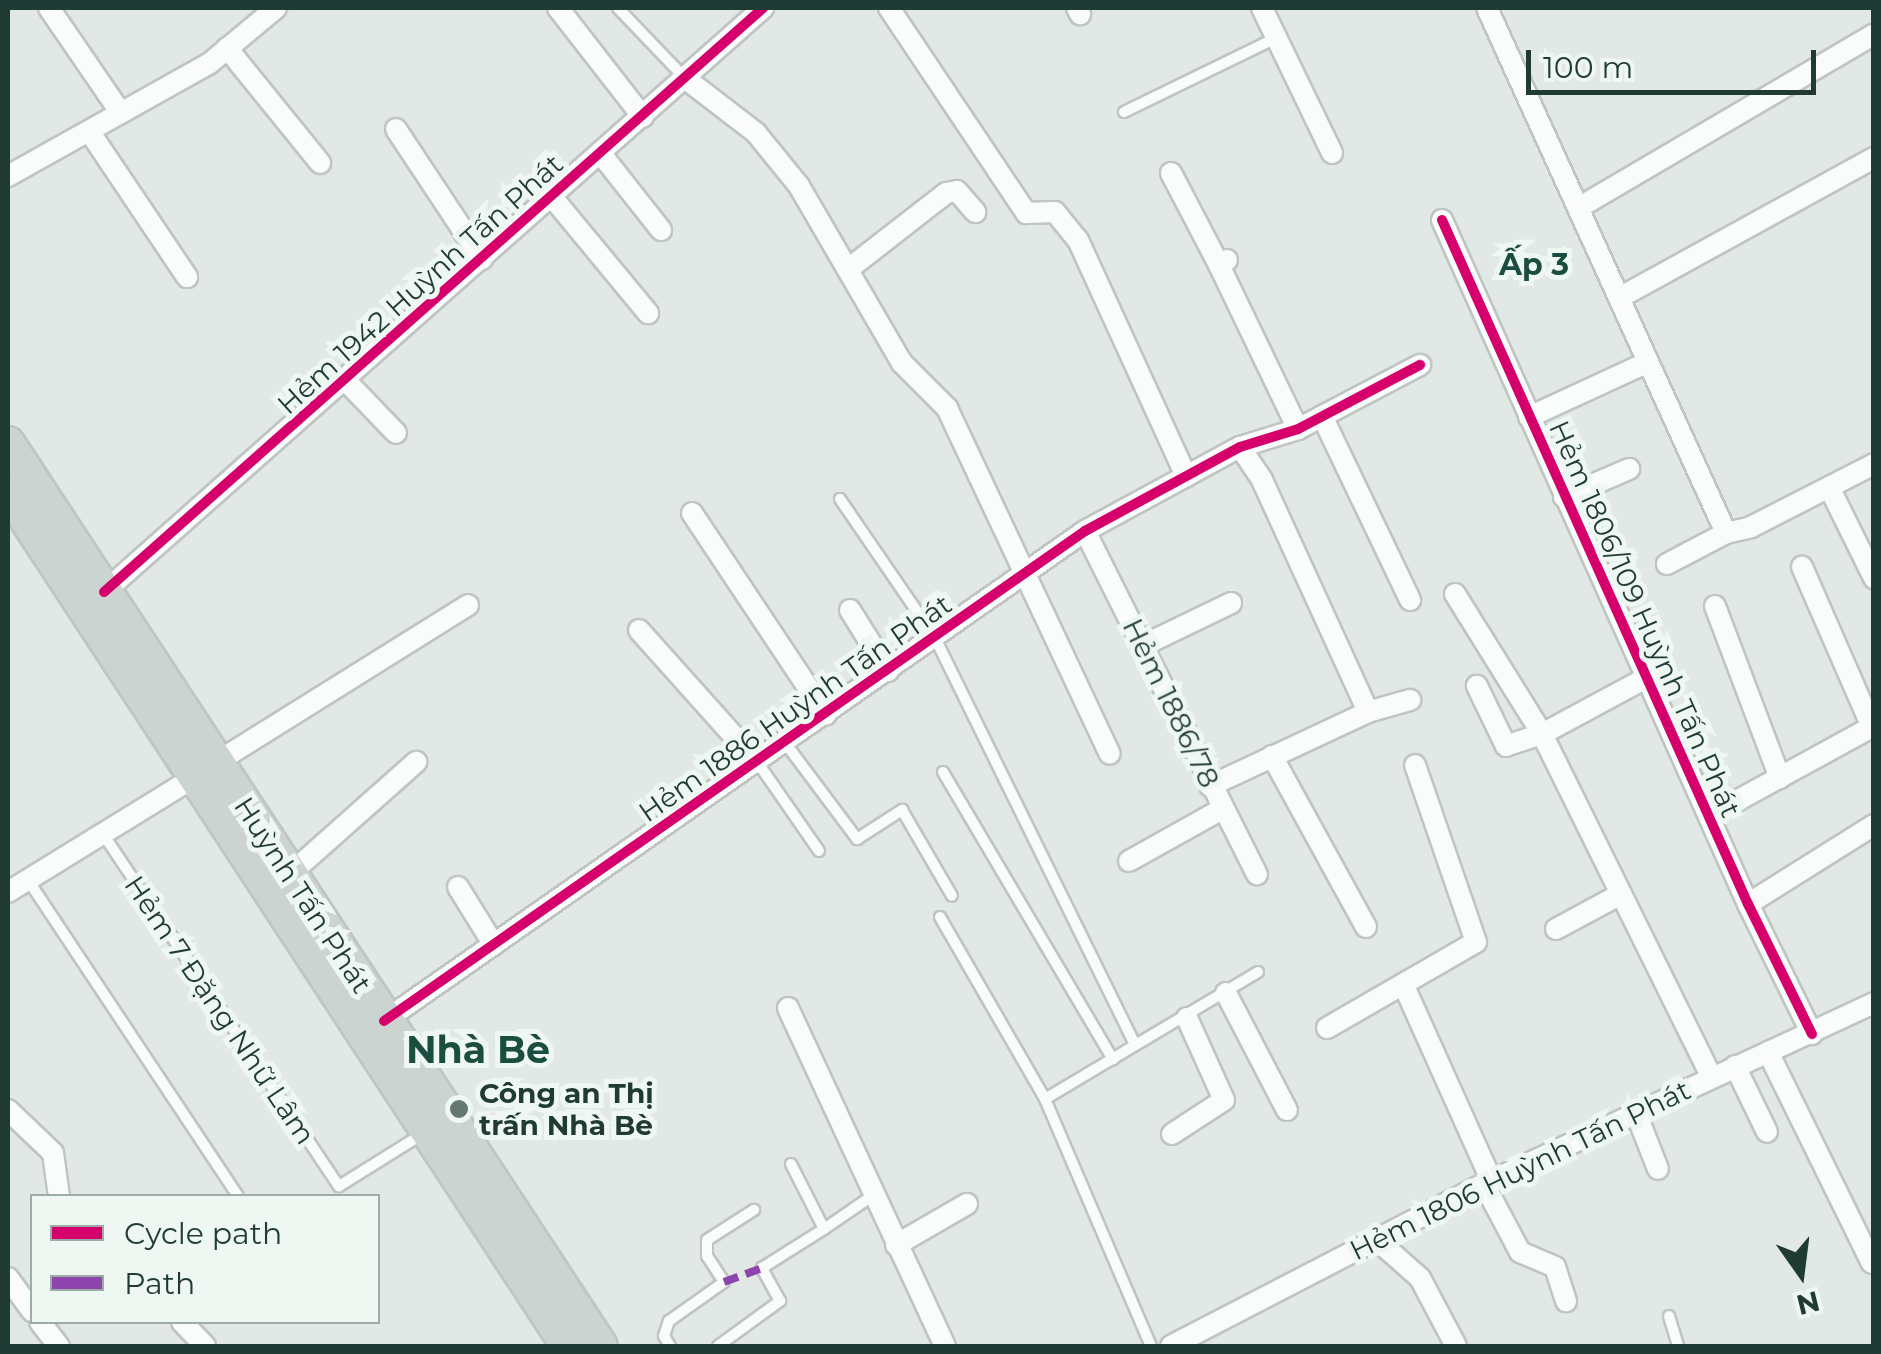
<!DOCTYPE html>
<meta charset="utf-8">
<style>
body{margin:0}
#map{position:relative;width:1881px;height:1354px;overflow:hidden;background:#e1e8e5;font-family:Montserrat,sans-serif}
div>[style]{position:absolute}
.roads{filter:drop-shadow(2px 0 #bec5c2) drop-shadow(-2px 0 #bec5c2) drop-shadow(0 2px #bec5c2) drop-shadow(0 -2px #bec5c2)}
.lane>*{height:10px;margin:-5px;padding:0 5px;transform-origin:5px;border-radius:5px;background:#fafcfb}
.street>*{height:20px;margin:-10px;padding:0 10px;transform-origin:10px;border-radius:10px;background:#fafcfb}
.primary>*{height:32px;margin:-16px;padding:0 16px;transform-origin:16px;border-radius:16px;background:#ccd4d2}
.quiet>*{height:8px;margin-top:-4px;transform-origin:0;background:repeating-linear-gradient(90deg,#8e44ad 0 15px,transparent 0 23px)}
.cycleway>*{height:10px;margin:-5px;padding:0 5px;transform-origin:5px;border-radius:5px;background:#d6006c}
.dots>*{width:28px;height:28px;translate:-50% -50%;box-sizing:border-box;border:5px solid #eff7f3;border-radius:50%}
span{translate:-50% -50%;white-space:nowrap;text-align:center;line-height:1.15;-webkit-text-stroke:10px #eff7f3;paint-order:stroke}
.street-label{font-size:28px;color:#1f3b33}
.poi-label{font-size:28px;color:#1f3b33;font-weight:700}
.left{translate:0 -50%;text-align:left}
.neighbourhood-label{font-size:30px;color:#1a4e40;font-weight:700}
.district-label{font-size:38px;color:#1a4e40;font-weight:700}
.frame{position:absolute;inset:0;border:10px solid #1f3b33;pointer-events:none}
.legend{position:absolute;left:30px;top:1194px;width:350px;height:130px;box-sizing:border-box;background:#eff7f3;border:2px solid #9caca6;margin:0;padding:12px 18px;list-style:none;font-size:30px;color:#1f3b33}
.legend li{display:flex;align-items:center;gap:20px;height:50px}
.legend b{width:50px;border:2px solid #9caca6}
.north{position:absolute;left:1751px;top:1224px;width:100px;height:100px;-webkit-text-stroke:8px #eff7f3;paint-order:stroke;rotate:166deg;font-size:28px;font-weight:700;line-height:40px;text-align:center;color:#1f3b33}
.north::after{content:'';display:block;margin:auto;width:35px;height:45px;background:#1f3b33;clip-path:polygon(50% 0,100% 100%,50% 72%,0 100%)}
.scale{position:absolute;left:1526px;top:50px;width:290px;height:45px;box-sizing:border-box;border:5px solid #1f3b33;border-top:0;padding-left:12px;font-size:30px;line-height:35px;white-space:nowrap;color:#1f3b33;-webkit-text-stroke:8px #eff7f3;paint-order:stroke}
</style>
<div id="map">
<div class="roads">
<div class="lane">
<i style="left:618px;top:8px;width:95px;rotate:46.3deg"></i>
<i style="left:1124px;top:112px;width:169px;rotate:-26deg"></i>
<i style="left:840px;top:499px;width:168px;rotate:55.6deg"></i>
<i style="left:935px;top:638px;width:453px;rotate:63.8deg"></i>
<i style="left:786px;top:744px;width:119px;rotate:53.2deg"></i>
<i style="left:857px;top:839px;width:54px;rotate:-32.8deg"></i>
<i style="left:902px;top:810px;width:99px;rotate:59.8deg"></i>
<i style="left:758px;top:763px;width:107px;rotate:55.3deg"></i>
<i style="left:943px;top:772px;width:334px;rotate:59.4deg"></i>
<i style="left:103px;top:834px;width:424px;rotate:56.2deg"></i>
<i style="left:339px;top:1186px;width:100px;rotate:-31.9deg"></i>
<i style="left:28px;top:880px;width:379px;rotate:56.4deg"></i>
<i style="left:940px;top:917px;width:210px;rotate:60deg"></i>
<i style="left:1045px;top:1099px;width:248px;rotate:-30.8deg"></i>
<i style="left:1045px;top:1099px;width:269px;rotate:66.8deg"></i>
<i style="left:791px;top:1164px;width:73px;rotate:63.1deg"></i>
<i style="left:824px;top:1229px;width:58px;rotate:-34.5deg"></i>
<i style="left:1669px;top:1316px;width:31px;rotate:73deg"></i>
<i style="left:670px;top:1346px;width:12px;rotate:-121deg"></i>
<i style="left:664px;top:1336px;width:16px;rotate:-72deg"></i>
<i style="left:669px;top:1321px;width:67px;rotate:-35.3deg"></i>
<i style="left:724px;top:1282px;width:31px;rotate:-123deg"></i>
<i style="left:707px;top:1256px;width:16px;rotate:-90deg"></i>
<i style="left:707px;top:1240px;width:56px;rotate:-32.6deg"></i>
<i style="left:718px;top:1346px;width:77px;rotate:-36deg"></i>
<i style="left:780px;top:1301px;width:38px;rotate:-119deg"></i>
<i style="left:762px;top:1268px;width:73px;rotate:-32.2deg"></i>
</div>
<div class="street">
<i style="left:49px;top:8px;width:127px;rotate:55.6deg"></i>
<i style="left:558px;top:8px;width:138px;rotate:52.1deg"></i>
<i style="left:889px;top:8px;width:247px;rotate:56.2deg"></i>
<i style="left:1026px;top:213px;width:29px;rotate:-2deg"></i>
<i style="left:1055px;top:212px;width:36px;rotate:51deg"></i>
<i style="left:1078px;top:240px;width:260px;rotate:65.4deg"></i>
<i style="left:1077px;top:8px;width:7px;rotate:63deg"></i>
<i style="left:1262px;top:8px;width:161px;rotate:64.2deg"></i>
<i style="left:1487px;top:8px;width:577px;rotate:65.52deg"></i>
<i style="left:1726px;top:533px;width:26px;rotate:-13deg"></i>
<i style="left:1751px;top:527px;width:138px;rotate:-27.1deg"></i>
<i style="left:227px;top:48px;width:148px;rotate:51deg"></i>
<i style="left:686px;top:79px;width:88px;rotate:37.6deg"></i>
<i style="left:756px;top:133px;width:68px;rotate:50.9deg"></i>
<i style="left:799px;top:186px;width:205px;rotate:59.8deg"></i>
<i style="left:902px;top:363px;width:64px;rotate:45deg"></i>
<i style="left:947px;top:408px;width:382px;rotate:64.8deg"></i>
<i style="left:396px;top:129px;width:156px;rotate:56.5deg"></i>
<i style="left:89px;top:131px;width:176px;rotate:56.1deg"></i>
<i style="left:601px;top:154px;width:97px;rotate:51.7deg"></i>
<i style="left:1171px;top:173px;width:104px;rotate:62.4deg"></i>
<i style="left:8px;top:176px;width:231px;rotate:-29.2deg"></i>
<i style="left:210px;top:63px;width:86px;rotate:-39.8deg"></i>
<i style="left:552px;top:197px;width:151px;rotate:50.4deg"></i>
<i style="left:1578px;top:208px;width:343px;rotate:-30.4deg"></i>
<i style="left:1442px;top:220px;width:749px;rotate:65.9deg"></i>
<i style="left:1748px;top:904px;width:145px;rotate:63.8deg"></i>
<i style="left:1227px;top:260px;width:9px;rotate:148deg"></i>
<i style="left:1219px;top:265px;width:182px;rotate:64.3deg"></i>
<i style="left:851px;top:267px;width:120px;rotate:-37.9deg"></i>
<i style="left:946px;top:193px;width:11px;rotate:-10deg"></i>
<i style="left:957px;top:191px;width:28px;rotate:49deg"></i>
<i style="left:1619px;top:298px;width:291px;rotate:-28.8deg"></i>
<i style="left:346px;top:381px;width:72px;rotate:46.1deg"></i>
<i style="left:1322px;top:416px;width:204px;rotate:64.4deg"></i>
<i style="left:1529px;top:417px;width:131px;rotate:-24.8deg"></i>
<i style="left:1240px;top:447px;width:40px;rotate:56deg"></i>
<i style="left:1262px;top:480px;width:255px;rotate:65.4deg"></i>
<i style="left:1829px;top:487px;width:102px;rotate:63.7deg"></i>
<i style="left:1564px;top:497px;width:71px;rotate:-23.3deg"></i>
<i style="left:692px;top:513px;width:242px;rotate:56.4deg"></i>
<i style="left:1085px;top:531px;width:384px;rotate:63.4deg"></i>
<i style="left:1667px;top:564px;width:67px;rotate:-27.7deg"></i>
<i style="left:104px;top:592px;width:881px;rotate:-41.55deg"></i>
<i style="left:1455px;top:594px;width:165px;rotate:58.1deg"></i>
<i style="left:1542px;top:734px;width:38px;rotate:162deg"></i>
<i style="left:1506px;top:746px;width:67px;rotate:-115.8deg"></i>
<i style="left:1715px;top:606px;width:184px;rotate:69.3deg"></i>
<i style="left:850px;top:610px;width:72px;rotate:58.1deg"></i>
<i style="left:639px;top:630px;width:178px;rotate:48.2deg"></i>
<i style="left:1142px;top:646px;width:99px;rotate:-25.8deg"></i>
<i style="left:1646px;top:678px;width:118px;rotate:151.7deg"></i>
<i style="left:1542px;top:734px;width:381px;rotate:63.7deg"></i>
<i style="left:1272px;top:756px;width:195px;rotate:61.2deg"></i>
<i style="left:217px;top:762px;width:296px;rotate:-32deg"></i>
<i style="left:1210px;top:786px;width:174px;rotate:-25.1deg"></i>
<i style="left:1368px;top:712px;width:44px;rotate:-15.9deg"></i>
<i style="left:1711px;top:815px;width:183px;rotate:-28.7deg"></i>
<i style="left:1872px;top:727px;width:175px;rotate:-113.6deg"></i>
<i style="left:1129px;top:861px;width:107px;rotate:-29.2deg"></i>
<i style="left:290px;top:874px;width:169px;rotate:-41.6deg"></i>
<i style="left:458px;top:887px;width:68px;rotate:58.2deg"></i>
<i style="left:8px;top:892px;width:217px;rotate:-31.6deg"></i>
<i style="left:1748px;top:904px;width:149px;rotate:-32.1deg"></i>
<i style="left:1556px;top:929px;width:74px;rotate:-28.3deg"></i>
<i style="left:1404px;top:986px;width:215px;rotate:65.8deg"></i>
<i style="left:1226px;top:993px;width:132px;rotate:62.5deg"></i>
<i style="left:788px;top:1008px;width:373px;rotate:65.1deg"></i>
<i style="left:384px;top:1021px;width:855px;rotate:-34.95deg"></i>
<i style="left:1085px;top:531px;width:176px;rotate:-28.5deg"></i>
<i style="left:1240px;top:447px;width:61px;rotate:-17.2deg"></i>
<i style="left:1298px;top:429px;width:138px;rotate:-27.7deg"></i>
<i style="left:1327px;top:1028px;width:172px;rotate:-30deg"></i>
<i style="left:1476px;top:942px;width:187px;rotate:-109deg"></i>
<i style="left:1768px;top:1052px;width:235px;rotate:63.8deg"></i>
<i style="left:1735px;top:1066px;width:73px;rotate:64.1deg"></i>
<i style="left:8px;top:1110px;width:62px;rotate:43.7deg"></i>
<i style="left:53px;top:1153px;width:43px;rotate:82.1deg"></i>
<i style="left:1636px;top:1113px;width:60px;rotate:68.6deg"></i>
<i style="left:1172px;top:1134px;width:62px;rotate:-33.2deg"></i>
<i style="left:1224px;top:1100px;width:90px;rotate:-114.3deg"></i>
<i style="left:1484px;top:1184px;width:77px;rotate:62.1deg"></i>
<i style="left:1520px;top:1252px;width:38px;rotate:23deg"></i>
<i style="left:1555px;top:1267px;width:36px;rotate:72deg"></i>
<i style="left:1377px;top:1240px;width:57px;rotate:41.5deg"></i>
<i style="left:1420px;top:1278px;width:77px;rotate:62.1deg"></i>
<i style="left:896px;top:1245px;width:82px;rotate:-30deg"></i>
<i style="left:8px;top:1278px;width:41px;rotate:54deg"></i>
<i style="left:40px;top:1322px;width:31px;rotate:52deg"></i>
<i style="left:182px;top:1322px;width:33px;rotate:46deg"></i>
<i style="left:1171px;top:1346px;width:352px;rotate:-27.4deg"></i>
<i style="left:1484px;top:1184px;width:430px;rotate:-24.9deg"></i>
</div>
<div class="primary">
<i style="left:8px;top:443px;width:1080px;rotate:56.71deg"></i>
<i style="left:8px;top:492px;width:1021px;rotate:56.75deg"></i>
</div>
</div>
<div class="quiet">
<i style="left:724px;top:1282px;width:40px;rotate:-20.2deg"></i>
</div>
<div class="cycleway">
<i style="left:1442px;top:220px;width:749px;rotate:65.9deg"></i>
<i style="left:1748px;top:904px;width:145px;rotate:63.8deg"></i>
<i style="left:104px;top:592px;width:881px;rotate:-41.55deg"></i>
<i style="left:384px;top:1021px;width:855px;rotate:-34.95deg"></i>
<i style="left:1085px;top:531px;width:176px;rotate:-28.5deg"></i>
<i style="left:1240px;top:447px;width:61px;rotate:-17.2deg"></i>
<i style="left:1298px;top:429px;width:138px;rotate:-27.7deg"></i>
</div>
<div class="dots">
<i style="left:459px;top:1109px;background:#637871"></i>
</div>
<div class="street-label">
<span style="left:420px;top:284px;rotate:-42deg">Hẻm 1942 Huỳnh Tấn Phát</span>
<span style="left:1645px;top:619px;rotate:66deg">Hẻm 1806/109 Huỳnh Tấn Phát</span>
<span style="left:1171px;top:703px;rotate:64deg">Hẻm 1886/78</span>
<span style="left:795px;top:708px;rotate:-35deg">Hẻm 1886 Huỳnh Tấn Phát</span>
<span style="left:303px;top:895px;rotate:57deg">Huỳnh Tấn Phát</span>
<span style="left:220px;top:1010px;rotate:56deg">Hẻm 7 Đặng Nhữ Lâm</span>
<span style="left:1520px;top:1170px;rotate:-26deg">Hẻm 1806 Huỳnh Tấn Phát</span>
</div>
<div class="poi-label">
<span class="left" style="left:479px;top:1109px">Công an Thị<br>trấn Nhà Bè</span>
</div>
<div class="neighbourhood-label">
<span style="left:1534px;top:265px">Ấp 3</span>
</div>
<div class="district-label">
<span style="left:478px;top:1050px">Nhà Bè</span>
</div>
<div class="frame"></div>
<ul class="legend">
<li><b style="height:12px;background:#d6006c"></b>Cycle path</li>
<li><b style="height:12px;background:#8e44ad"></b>Path</li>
</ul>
<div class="north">N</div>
<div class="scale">100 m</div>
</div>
